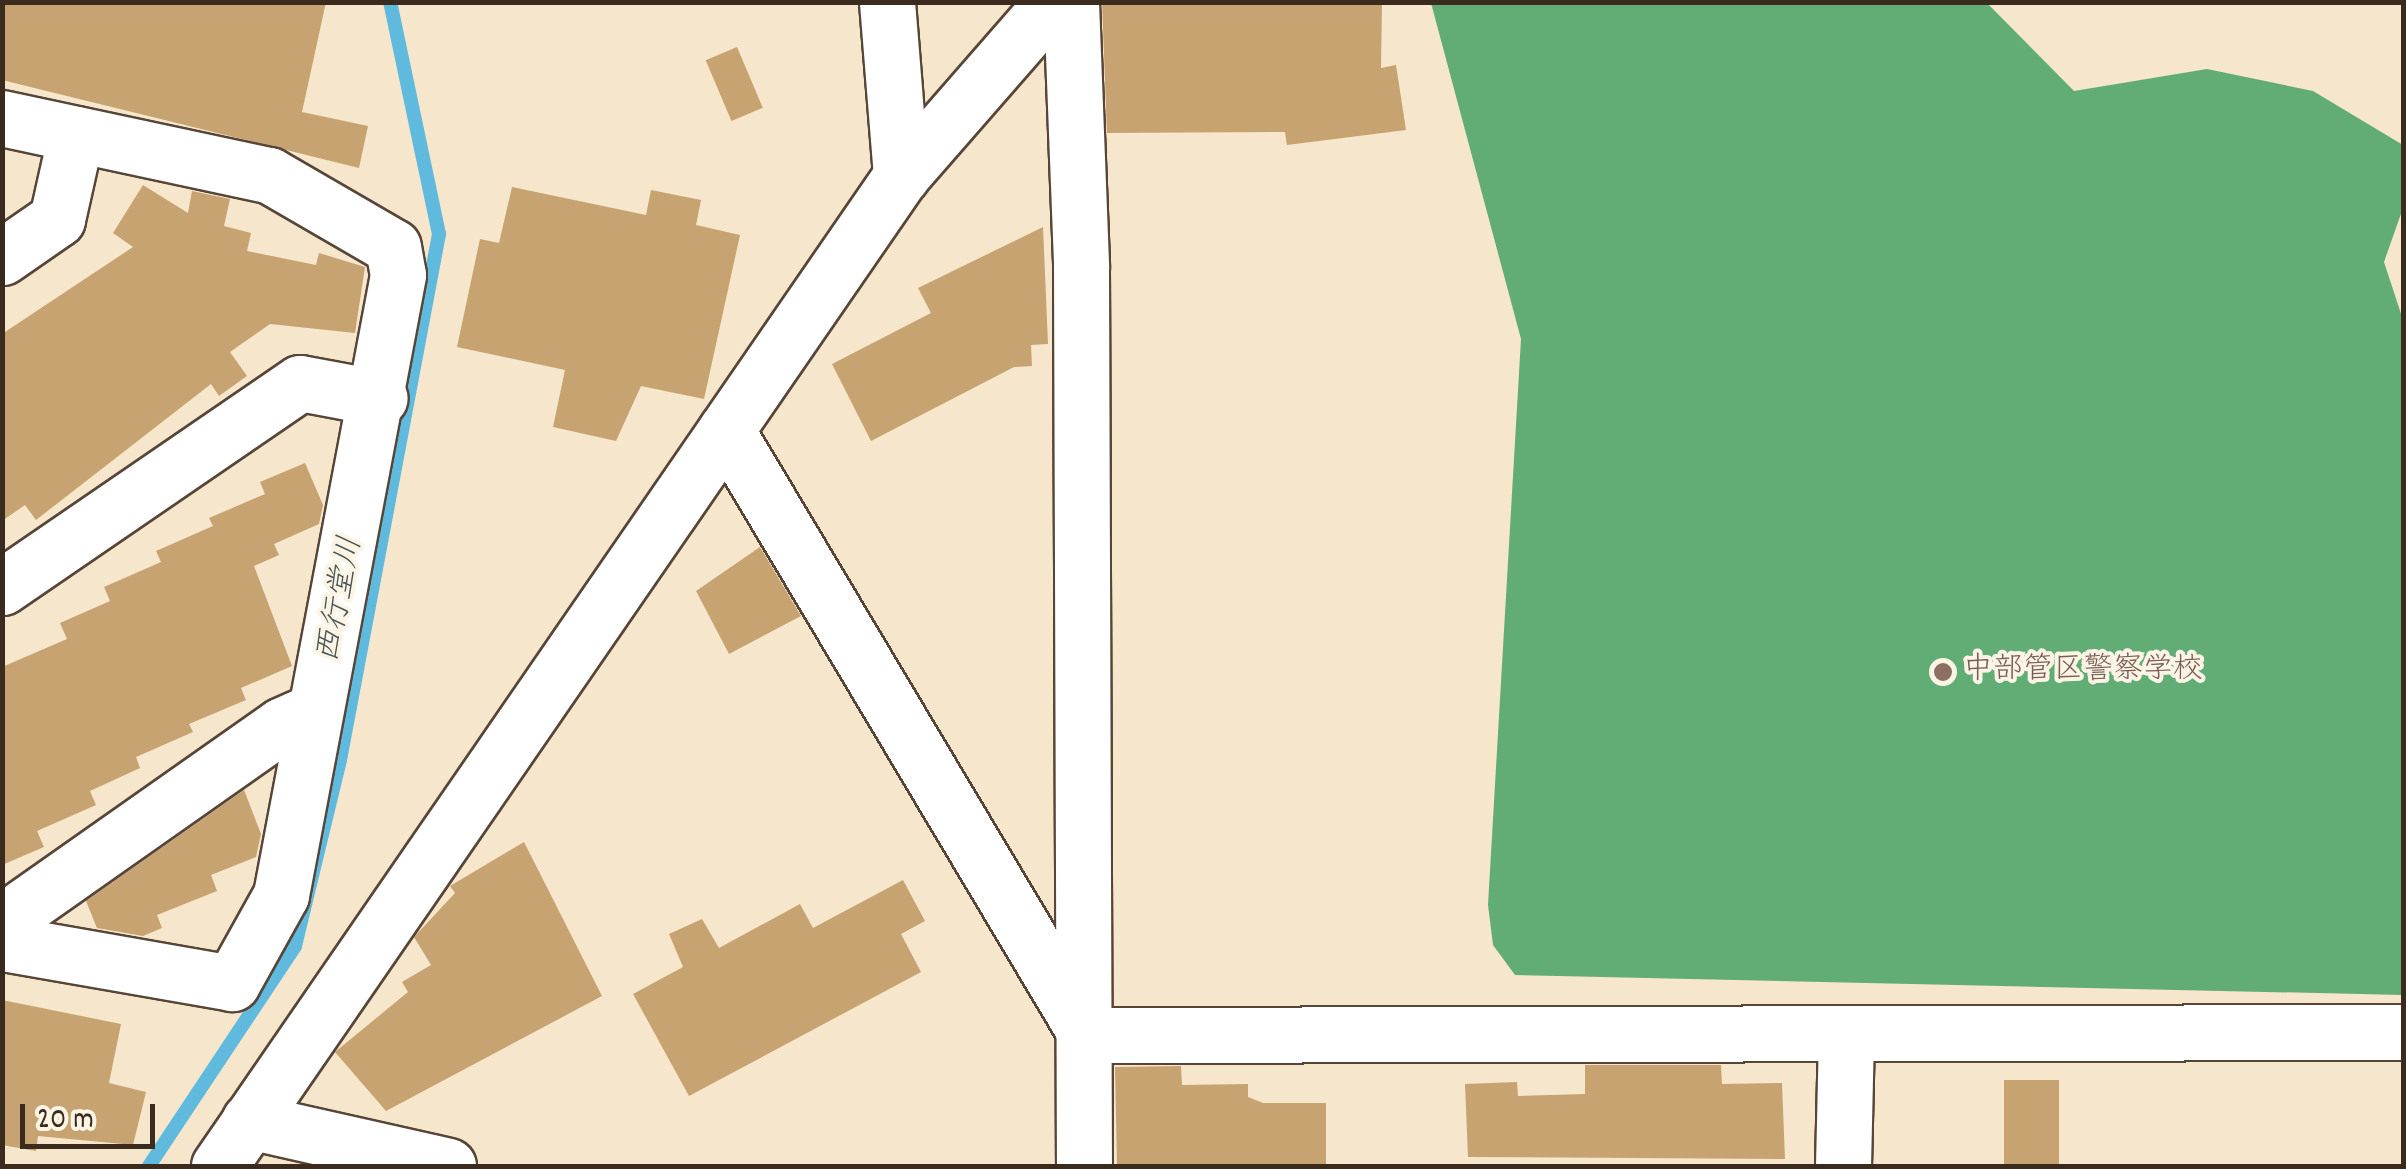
<!DOCTYPE html>
<meta charset="utf-8">
<style>
body{margin:0}
#map{position:relative;width:2406px;height:1169px;overflow:hidden;background:#f5e6cc;font-family:Dekko,"Klee One",sans-serif}
div>[style]{position:absolute}
[style*='--x']{left:calc(var(--x)*1px);top:calc(var(--y)*1px);width:calc(var(--w)*1px);rotate:calc(var(--a)*1deg)}
.forest>*{inset:0;background:#62ac75}
.stream>*{height:14px;margin:-7px;padding:0 7px;transform-origin:7px;border-radius:7px;background:#60bade}
.building>*{inset:0;background:#c8a372;transform-origin:0 0}
.roads{filter:drop-shadow(2px 0 #574638) drop-shadow(-2px 0 #574638) drop-shadow(0 2px #574638) drop-shadow(0 -2px #574638)}
.street>*{height:55px;margin:-27.5px;padding:0 27.5px;transform-origin:27.5px;border-radius:27.5px;background:#fff}
.dots>*{width:28px;height:28px;translate:-50% -50%;box-sizing:border-box;border:5px solid #fcf5e5;border-radius:50%}
span{translate:-50% -50%;white-space:nowrap;text-align:center;line-height:1.15;-webkit-text-stroke:8px #fcf5e5;paint-order:stroke}
.education-label{font-size:30px;color:#785e54}
.left{translate:0 -50%;text-align:left}
.water-label{font-size:32px;color:#465558;font-style:italic}
.frame{position:absolute;inset:0;border:5px solid #3b2a1e;pointer-events:none}
.scale{position:absolute;left:20px;top:1104px;width:135px;height:45px;box-sizing:border-box;border:5px solid #3b2a1e;border-top:0;padding-left:12px;font-size:30px;line-height:35px;white-space:nowrap;color:#3b2a1e;-webkit-text-stroke:8px #fcf5e5;paint-order:stroke}
</style>
<div id="map">
<div class="forest">
<i style="clip-path:polygon(1431px 3px,1987px 3px,2074px 91px,2207px 69px,2313px 91px,2403px 145px,2403px 208px,2384px 262px,2404px 323px,2403px 995px,1515px 975px,1493px 945px,1488px 905px,1521px 339px)"></i>
</div>
<div class="stream">
<i style="--x:149;--y:1166;--w:264;--a:-56.4"></i>
<i style="--x:295;--y:946;--w:191;--a:-76.4"></i>
<i style="--x:340;--y:760;--w:535;--a:-79.34"></i>
<i style="--x:439;--y:234;--w:237;--a:-101.9"></i>
</div>
<div class="building">
<i style="clip-path:polygon(2px 2px,326px 2px,302px 112px,368px 126px,359px 168px,2px 80px)"></i>
<i style="clip-path:polygon(1102px 2px,1382px 2px,1381px 68px,1396px 65px,1406px 130px,1287px 145px,1285px 132px,1107px 133px)"></i>
<i style="left:737px;top:47px;width:66px;height:34px;rotate:67deg"></i>
<i style="clip-path:polygon(143px 185px,188px 213px,192px 191px,230px 199px,224px 226px,251px 233px,247px 251px,316px 265px,319px 253px,365px 267px,355px 333px,270px 324px,230px 352px,247px 376px,219px 396px,211px 384px,36px 520px,25px 505px,2px 521px,2px 334px,133px 247px,113px 233px)"></i>
<i style="clip-path:polygon(512px 187px,646px 215px,651px 190px,701px 200px,696px 225px,740px 235px,704px 399px,641px 386px,616px 441px,553px 427px,565px 370px,457px 347px,480px 239px,499px 243px)"></i>
<i style="clip-path:polygon(1043px 227px,1048px 344px,1031px 345px,1032px 366px,1014px 367px,871px 441px,832px 364px,931px 313px,918px 288px)"></i>
<i style="clip-path:polygon(305px 463px,323px 505px,319px 524px,274px 544px,279px 555px,254px 566px,292px 666px,241px 688px,246px 700px,189px 724px,193px 732px,136px 757px,140px 768px,90px 791px,96px 805px,37px 831px,44px 847px,2px 865px,2px 667px,67px 639px,60px 623px,110px 601px,104px 587px,161px 562px,156px 551px,213px 526px,209px 518px,265px 494px,260px 482px)"></i>
<i style="clip-path:polygon(760px 547px,801px 616px,729px 654px,696px 591px)"></i>
<i style="clip-path:polygon(244px 790px,261px 834px,256px 857px,211px 875px,217px 891px,157px 915px,162px 928px,143px 936px,97px 928px,86px 901px)"></i>
<i style="clip-path:polygon(524px 842px,602px 996px,386px 1111px,335px 1052px,408px 992px,402px 982px,431px 965px,414px 937px,455px 893px,450px 886px)"></i>
<i style="clip-path:polygon(903px 880px,925px 921px,901px 934px,921px 972px,689px 1096px,633px 994px,683px 967px,669px 934px,702px 919px,719px 948px,800px 904px,813px 928px)"></i>
<i style="clip-path:polygon(2px 1000px,121px 1024px,109px 1083px,146px 1092px,133px 1145px,38px 1136px,36px 1151px,2px 1145px)"></i>
<i style="clip-path:polygon(1585px 1065px,1721px 1065px,1722px 1084px,1782px 1083px,1785px 1159px,1468px 1157px,1465px 1084px,1517px 1082px,1518px 1096px,1585px 1094px)"></i>
<i style="clip-path:polygon(1181px 1066px,1182px 1085px,1248px 1084px,1248px 1097px,1263px 1103px,1326px 1103px,1326px 1166px,1117px 1166px,1115px 1067px)"></i>
<i style="left:2004px;top:1080px;width:55px;height:86px"></i>
</div>
<div class="roads">
<div class="street">
<i style="--x:887;--y:2;--w:175;--a:85.4"></i>
<i style="--x:1071;--y:2;--w:266;--a:87.8"></i>
<i style="--x:1081;--y:268;--w:898;--a:89.81"></i>
<i style="--x:2;--y:118;--w:273;--a:12.1"></i>
<i style="--x:269;--y:175;--w:143;--a:30.1"></i>
<i style="--x:393;--y:247;--w:28;--a:80"></i>
<i style="--x:398;--y:275;--w:631;--a:100.69"></i>
<i style="--x:281;--y:895;--w:101;--a:119.1"></i>
<i style="--x:232;--y:983;--w:233;--a:-170.1"></i>
<i style="--x:2;--y:257;--w:67;--a:-34.6"></i>
<i style="--x:57;--y:219;--w:87;--a:-77.4"></i>
<i style="--x:726;--y:430;--w:701;--a:59.19"></i>
<i style="--x:2;--y:587;--w:361;--a:-34.4"></i>
<i style="--x:300;--y:383;--w:81;--a:10.6"></i>
<i style="--x:2;--y:922;--w:342;--a:-35.1"></i>
<i style="--x:282;--y:725;--w:35;--a:-24"></i>
<i style="--x:1087;--y:1035;--w:1317;--a:-0.13"></i>
<i style="--x:249;--y:1121;--w:204;--a:12.7"></i>
<i style="--x:219;--y:1166;--w:1202;--a:-55.44"></i>
<i style="--x:901;--y:176;--w:231;--a:-48.9"></i>
<i style="--x:1843;--y:1166;--w:133;--a:-88.7"></i>
</div>
</div>
<div class="dots">
<i style="left:1943px;top:672px;background:#8d6e63"></i>
</div>
<div class="education-label">
<span class="left" style="left:1963px;top:672px">中部管区警察学校</span>
</div>
<div class="water-label">
<span style="left:342px;top:600px;rotate:-79deg">西行堂川</span>
</div>
<div class="frame"></div>
<div class="scale">20 m</div>
</div>
